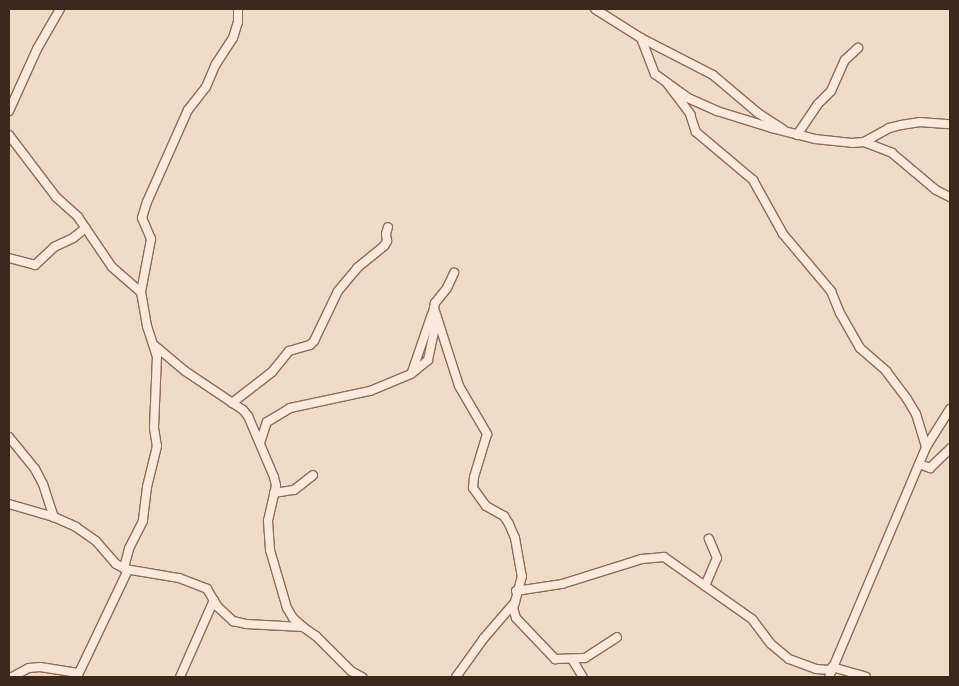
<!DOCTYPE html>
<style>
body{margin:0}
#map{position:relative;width:959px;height:686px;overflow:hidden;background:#f1dbc7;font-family:"Playfair Display",serif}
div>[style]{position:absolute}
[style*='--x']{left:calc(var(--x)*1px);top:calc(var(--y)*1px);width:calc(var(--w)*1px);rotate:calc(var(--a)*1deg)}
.roads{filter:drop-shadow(1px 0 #8e6b5b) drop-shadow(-1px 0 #8e6b5b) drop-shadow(0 1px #8e6b5b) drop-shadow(0 -1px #8e6b5b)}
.minor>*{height:8px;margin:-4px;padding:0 4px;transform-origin:4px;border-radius:4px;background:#fbeadb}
span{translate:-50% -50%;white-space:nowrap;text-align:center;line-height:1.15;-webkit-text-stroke:4.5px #f8e7d7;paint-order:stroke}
.frame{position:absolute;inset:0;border:10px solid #3d271f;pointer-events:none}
</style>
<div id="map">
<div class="roads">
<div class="minor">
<i style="--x:595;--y:9;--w:54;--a:32.2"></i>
<i style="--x:641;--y:38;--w:81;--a:27.2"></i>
<i style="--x:713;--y:75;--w:59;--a:40.2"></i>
<i style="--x:758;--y:113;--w:30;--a:33"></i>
<i style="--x:641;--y:38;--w:39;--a:69"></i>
<i style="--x:655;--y:74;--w:41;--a:36"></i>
<i style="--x:688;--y:98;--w:32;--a:24"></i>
<i style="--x:717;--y:111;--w:58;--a:17.2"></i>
<i style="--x:772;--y:128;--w:44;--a:14.3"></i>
<i style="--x:815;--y:139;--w:37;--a:6"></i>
<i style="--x:852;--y:143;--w:12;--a:-5"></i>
<i style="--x:864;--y:142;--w:29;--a:-29"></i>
<i style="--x:889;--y:128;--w:12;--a:-14"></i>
<i style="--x:901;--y:125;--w:18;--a:-9"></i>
<i style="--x:919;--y:122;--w:31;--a:4"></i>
<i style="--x:667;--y:83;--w:39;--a:53"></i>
<i style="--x:690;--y:114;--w:19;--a:72"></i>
<i style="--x:696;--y:132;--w:75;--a:40.1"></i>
<i style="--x:753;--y:180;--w:62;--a:60.9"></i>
<i style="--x:783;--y:234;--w:75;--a:49.9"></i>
<i style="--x:831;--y:291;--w:24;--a:68"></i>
<i style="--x:840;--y:313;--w:40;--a:60.3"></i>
<i style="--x:860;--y:348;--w:35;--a:41"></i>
<i style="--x:886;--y:371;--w:35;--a:53"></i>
<i style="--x:907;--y:399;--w:17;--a:59"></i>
<i style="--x:916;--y:414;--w:34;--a:73"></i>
<i style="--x:9;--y:111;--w:68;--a:-65.7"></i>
<i style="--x:37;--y:49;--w:46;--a:-60.1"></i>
<i style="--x:9;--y:135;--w:78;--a:52.8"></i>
<i style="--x:56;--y:197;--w:30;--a:42"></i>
<i style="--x:78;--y:217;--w:60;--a:55.8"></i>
<i style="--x:112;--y:267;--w:38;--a:41"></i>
<i style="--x:141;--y:292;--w:35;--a:80"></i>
<i style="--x:147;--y:326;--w:32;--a:72"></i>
<i style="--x:157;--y:356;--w:72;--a:92.4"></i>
<i style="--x:154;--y:428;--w:18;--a:81"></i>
<i style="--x:157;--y:446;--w:42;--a:103.7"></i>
<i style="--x:147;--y:487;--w:34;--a:97"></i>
<i style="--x:143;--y:521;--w:31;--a:117"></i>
<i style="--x:129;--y:549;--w:20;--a:105"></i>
<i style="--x:797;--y:135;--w:36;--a:-56"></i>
<i style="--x:817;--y:105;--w:20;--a:-45"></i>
<i style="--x:831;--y:91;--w:34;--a:-66"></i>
<i style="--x:845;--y:60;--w:18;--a:-43"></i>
<i style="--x:864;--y:142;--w:30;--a:21"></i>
<i style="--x:892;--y:153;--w:57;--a:40.1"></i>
<i style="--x:936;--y:190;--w:16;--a:27"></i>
<i style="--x:9;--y:258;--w:27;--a:15"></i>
<i style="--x:35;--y:265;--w:26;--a:-43"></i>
<i style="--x:54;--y:247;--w:21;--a:-25"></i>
<i style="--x:73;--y:238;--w:16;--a:-38"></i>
<i style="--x:141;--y:292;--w:54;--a:-79.3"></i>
<i style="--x:151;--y:239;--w:23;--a:-113"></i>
<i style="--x:142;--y:218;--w:17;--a:-73"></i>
<i style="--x:147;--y:202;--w:101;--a:-66"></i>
<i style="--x:188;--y:110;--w:29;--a:-52"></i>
<i style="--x:206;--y:87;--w:25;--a:-67"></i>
<i style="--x:216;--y:64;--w:31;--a:-57"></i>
<i style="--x:233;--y:38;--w:17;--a:-73"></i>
<i style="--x:238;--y:22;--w:13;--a:-90"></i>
<i style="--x:434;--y:308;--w:82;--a:72.2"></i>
<i style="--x:459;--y:386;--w:56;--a:59.7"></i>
<i style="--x:487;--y:434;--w:45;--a:106.8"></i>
<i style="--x:474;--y:477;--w:11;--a:95"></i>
<i style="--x:473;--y:488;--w:22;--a:54"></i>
<i style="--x:486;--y:506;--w:21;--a:29"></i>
<i style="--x:504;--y:516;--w:9;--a:58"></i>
<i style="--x:509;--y:524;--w:15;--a:67"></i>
<i style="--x:515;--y:538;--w:39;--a:80"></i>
<i style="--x:522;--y:576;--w:27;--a:105"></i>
<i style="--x:515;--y:602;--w:48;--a:130.7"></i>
<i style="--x:484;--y:638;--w:48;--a:125.7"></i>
<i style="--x:154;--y:345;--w:40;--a:40"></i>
<i style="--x:185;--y:371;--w:70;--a:33.9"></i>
<i style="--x:243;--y:410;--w:8;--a:50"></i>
<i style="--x:248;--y:416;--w:66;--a:66.9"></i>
<i style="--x:274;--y:477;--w:9;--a:77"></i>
<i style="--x:276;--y:486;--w:36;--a:103"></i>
<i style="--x:268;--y:521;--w:29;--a:86"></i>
<i style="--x:270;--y:550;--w:60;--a:73.7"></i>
<i style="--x:287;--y:608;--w:12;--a:59"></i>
<i style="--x:293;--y:618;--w:13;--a:42"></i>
<i style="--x:412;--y:372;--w:61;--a:-71"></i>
<i style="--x:232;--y:403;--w:51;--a:-37.8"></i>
<i style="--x:272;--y:372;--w:27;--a:-51"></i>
<i style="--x:289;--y:351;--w:22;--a:-16"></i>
<i style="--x:310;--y:345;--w:6;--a:-45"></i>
<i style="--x:314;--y:341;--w:55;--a:-64.4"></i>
<i style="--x:338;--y:291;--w:30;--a:-50"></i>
<i style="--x:357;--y:268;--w:35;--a:-39"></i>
<i style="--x:384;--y:246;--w:6;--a:-59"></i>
<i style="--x:387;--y:241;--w:7;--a:-98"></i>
<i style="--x:386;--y:234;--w:7;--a:-74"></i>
<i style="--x:9;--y:437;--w:41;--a:50.9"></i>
<i style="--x:35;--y:469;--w:17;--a:62"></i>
<i style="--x:43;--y:484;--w:35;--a:72"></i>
<i style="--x:260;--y:443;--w:22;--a:-72"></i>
<i style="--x:267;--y:422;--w:27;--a:-31"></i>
<i style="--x:290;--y:408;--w:82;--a:-12"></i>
<i style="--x:370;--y:391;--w:44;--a:-22.5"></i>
<i style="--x:411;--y:374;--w:22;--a:-39"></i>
<i style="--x:428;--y:360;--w:30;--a:-78"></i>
<i style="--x:434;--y:331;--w:18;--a:-93"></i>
<i style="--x:433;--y:313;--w:10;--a:-79"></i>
<i style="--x:435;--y:303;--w:19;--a:-51"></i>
<i style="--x:447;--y:288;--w:17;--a:-65"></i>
<i style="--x:919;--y:464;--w:12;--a:20"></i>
<i style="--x:930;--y:468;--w:28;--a:-44"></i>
<i style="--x:274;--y:493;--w:20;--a:-9"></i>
<i style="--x:294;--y:490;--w:24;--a:-38"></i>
<i style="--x:9;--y:504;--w:47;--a:16.1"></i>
<i style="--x:54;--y:517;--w:24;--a:24"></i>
<i style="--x:76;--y:527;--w:24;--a:35"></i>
<i style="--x:96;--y:541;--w:30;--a:49"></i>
<i style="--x:116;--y:564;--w:10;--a:29"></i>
<i style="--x:125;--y:569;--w:55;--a:9.5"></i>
<i style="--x:179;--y:578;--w:30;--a:21"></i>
<i style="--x:207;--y:589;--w:21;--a:59"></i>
<i style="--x:218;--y:607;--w:21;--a:43"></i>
<i style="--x:233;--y:621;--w:13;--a:13"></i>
<i style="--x:246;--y:624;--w:57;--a:3"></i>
<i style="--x:303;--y:627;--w:16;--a:35"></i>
<i style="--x:316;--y:636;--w:49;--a:45"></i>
<i style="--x:351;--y:671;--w:13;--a:29"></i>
<i style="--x:705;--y:586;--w:30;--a:-67"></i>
<i style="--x:717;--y:558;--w:21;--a:-113"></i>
<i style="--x:516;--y:591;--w:47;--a:-8.7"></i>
<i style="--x:562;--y:584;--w:84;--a:-17.4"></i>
<i style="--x:642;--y:559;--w:22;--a:-5"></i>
<i style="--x:664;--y:557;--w:108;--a:35.2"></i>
<i style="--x:752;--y:619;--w:31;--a:53"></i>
<i style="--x:771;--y:644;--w:23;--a:40"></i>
<i style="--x:789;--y:659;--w:29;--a:20"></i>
<i style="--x:816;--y:669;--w:16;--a:4"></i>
<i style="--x:515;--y:602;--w:6;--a:108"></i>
<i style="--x:513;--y:608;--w:10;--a:73"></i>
<i style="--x:516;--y:618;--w:57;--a:46.4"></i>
<i style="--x:555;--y:659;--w:30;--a:-2"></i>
<i style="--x:585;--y:658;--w:38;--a:-33"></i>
<i style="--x:572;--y:659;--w:21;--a:59"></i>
<i style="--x:832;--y:667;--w:35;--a:16"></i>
<i style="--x:12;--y:677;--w:19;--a:-28"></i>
<i style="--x:29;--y:668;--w:11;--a:-5"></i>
<i style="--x:40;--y:667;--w:37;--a:9"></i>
<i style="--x:77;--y:677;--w:119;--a:-64.5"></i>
<i style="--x:180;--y:677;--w:84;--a:-66.2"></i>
<i style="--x:829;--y:677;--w:250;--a:-67.1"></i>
<i style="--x:926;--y:447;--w:45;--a:-57.7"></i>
</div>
</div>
<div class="frame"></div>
</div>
